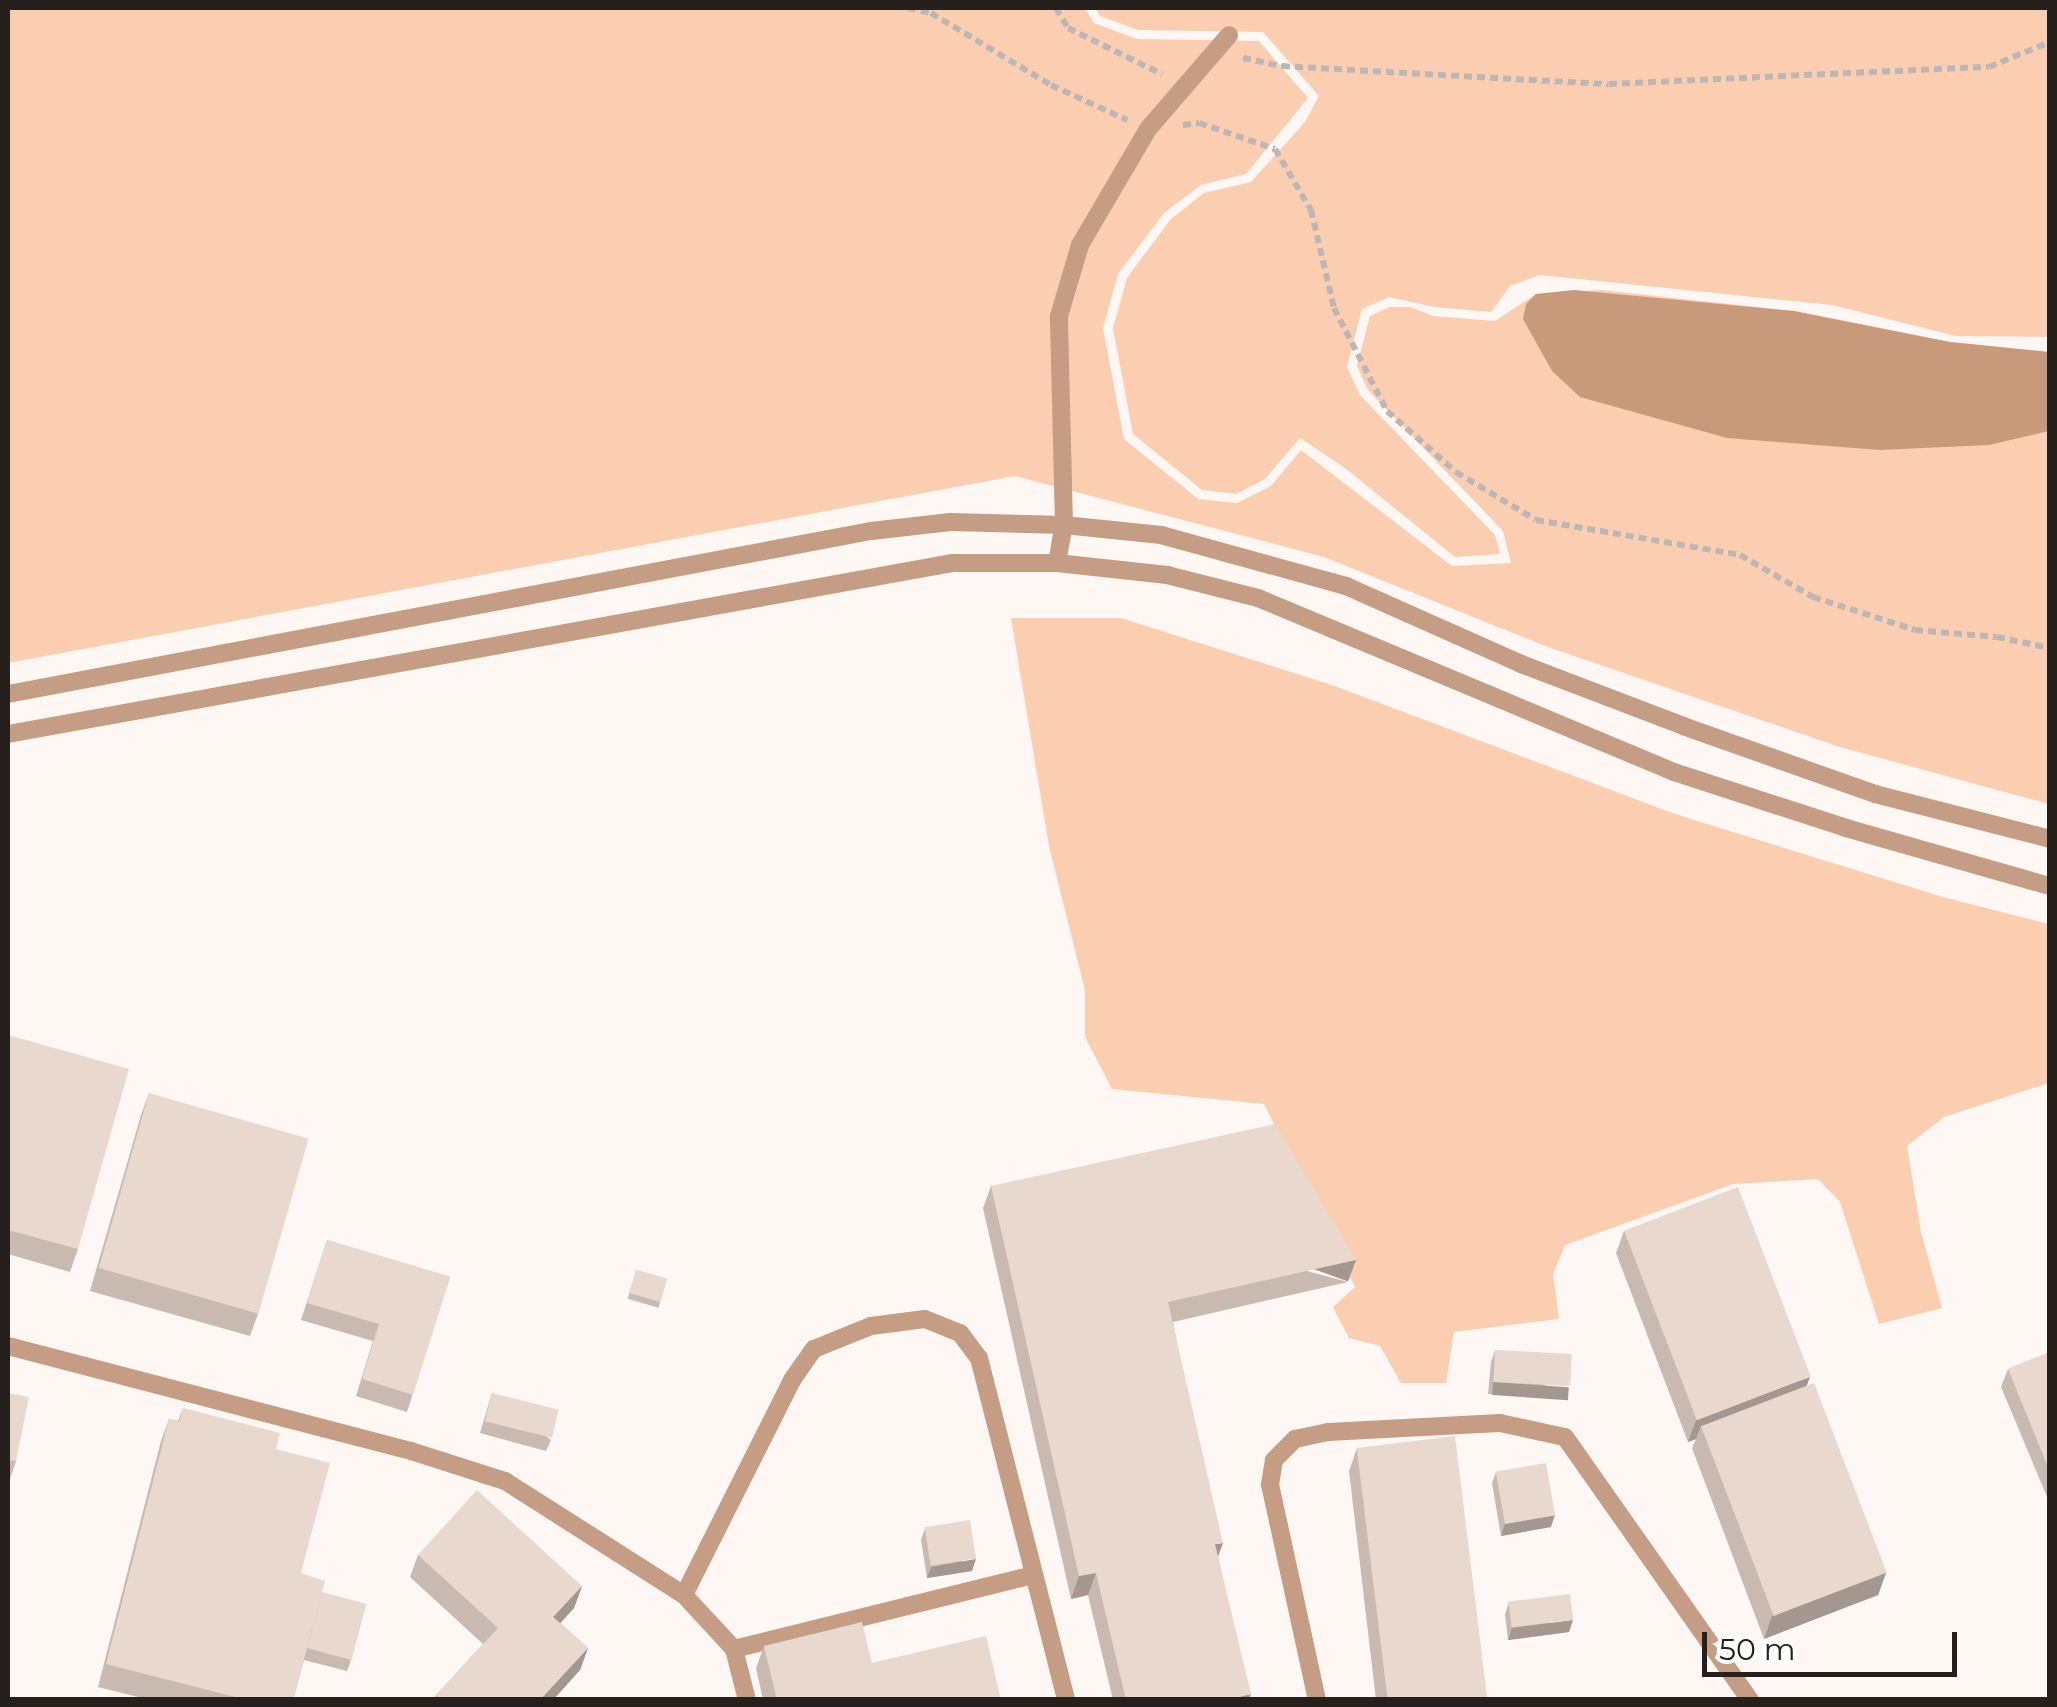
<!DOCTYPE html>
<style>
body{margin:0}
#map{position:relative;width:2057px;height:1707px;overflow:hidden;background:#fef7f3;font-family:Montserrat,sans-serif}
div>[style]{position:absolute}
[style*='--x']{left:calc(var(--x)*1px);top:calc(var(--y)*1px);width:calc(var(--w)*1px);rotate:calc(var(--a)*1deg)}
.green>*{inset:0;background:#fcceb1}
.water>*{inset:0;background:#c8997b}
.path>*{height:6px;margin-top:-3px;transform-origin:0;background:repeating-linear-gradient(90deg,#bdb6b2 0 8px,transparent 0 13px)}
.service>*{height:18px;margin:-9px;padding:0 9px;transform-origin:9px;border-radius:9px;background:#c49d84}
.wall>*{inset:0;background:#c8bab1;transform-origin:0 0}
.shaded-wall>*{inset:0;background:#a39790;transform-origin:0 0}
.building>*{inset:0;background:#e9d8ce;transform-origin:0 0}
span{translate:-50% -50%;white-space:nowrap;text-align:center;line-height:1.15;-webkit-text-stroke:10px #fff;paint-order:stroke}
.frame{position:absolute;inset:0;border:10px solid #26201c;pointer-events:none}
.scale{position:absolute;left:1702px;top:1632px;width:255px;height:45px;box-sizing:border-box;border:5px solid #26201c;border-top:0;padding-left:12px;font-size:30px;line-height:35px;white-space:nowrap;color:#26201c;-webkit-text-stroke:8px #fff;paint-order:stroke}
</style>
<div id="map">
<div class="green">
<i style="clip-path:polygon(8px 8px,1085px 8px,1094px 23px,1137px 39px,1259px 41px,1308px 98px,1246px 174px,1201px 185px,1164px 213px,1118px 274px,1103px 328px,1124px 439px,1198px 499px,1237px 503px,1271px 486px,1301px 450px,1452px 566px,1511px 563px,1503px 531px,1368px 390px,1357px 366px,1370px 316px,1390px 307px,1410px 307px,1433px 316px,1495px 321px,1536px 294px,1601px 290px,1794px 311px,1950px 342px,2049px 352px,2049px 804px,1840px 747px,1548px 647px,1324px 557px,1015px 476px,8px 663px)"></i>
<i style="clip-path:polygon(1095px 8px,2049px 8px,2049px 337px,1956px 336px,1832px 305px,1540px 275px,1510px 286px,1491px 312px,1434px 307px,1389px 297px,1362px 309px,1347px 367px,1360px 395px,1495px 535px,1500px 554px,1455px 557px,1345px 468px,1300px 438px,1265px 479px,1236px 494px,1202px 490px,1133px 434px,1113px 328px,1127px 278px,1171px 219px,1204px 193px,1251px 182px,1305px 122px,1319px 96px,1263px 32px,1138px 30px,1100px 16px)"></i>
<i style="clip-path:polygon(1011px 618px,1121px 618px,1332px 685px,1675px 814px,1943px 897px,2049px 924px,2049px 1083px,1944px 1117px,1907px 1146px,1921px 1232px,1942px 1308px,1879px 1324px,1840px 1202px,1818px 1179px,1733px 1184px,1565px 1245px,1553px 1274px,1559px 1319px,1454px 1332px,1446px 1383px,1401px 1383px,1380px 1346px,1349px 1338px,1333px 1307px,1355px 1287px,1264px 1104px,1112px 1089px,1085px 1037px,1085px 990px,1049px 846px)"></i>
</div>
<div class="water">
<i style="clip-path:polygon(1574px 290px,1794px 311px,1950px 342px,2049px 352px,2049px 431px,1989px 445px,1880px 450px,1727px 438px,1580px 397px,1552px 371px,1523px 319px,1526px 304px,1536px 294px)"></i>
</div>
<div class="path">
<i style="--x:908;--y:8;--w:24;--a:12"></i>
<i style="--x:931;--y:13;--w:140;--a:31"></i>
<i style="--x:1051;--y:85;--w:84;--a:24.7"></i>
<i style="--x:1056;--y:8;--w:23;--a:59"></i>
<i style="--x:1068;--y:28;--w:105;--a:26.1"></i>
<i style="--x:1243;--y:58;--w:40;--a:12"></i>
<i style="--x:1282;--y:66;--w:327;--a:3.2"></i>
<i style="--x:1609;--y:84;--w:380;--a:-2.6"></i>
<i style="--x:1989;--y:67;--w:66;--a:-22.3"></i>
<i style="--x:1183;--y:125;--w:16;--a:-7"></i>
<i style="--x:1199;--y:123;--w:80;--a:18.9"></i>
<i style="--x:1275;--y:149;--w:71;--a:59.5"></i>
<i style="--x:1311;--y:210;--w:101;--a:76.8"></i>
<i style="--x:1334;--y:308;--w:116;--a:62.8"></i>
<i style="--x:1387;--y:411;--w:92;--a:41.5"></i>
<i style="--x:1456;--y:472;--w:93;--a:31"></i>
<i style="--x:1536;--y:520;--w:207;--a:9.7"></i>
<i style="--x:1740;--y:555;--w:84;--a:29.9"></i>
<i style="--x:1813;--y:597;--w:107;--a:17.9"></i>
<i style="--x:1915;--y:630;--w:82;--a:4.9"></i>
<i style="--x:1997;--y:637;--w:54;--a:11.7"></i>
</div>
<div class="service">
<i style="--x:1057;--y:563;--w:39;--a:-80"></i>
<i style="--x:1064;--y:525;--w:209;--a:-91.4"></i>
<i style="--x:1059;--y:316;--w:74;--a:-73.5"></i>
<i style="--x:1080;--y:245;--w:134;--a:-59.6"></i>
<i style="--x:1148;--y:129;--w:124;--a:-49.2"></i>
<i style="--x:8;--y:694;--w:878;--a:-10.7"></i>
<i style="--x:871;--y:531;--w:80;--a:-6.5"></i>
<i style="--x:950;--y:522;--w:114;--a:1.5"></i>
<i style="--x:1064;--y:525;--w:98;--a:5.9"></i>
<i style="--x:1161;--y:535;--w:192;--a:15.4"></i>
<i style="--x:1346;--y:586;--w:192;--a:24"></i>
<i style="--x:1521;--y:664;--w:173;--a:20.9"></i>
<i style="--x:1683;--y:726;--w:204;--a:19.5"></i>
<i style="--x:1875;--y:794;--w:181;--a:14.4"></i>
<i style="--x:8;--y:734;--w:959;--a:-10.27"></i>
<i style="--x:952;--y:563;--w:105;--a:0"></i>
<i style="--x:1057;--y:563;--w:111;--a:6.2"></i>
<i style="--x:1167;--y:575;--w:94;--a:14.2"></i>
<i style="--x:1258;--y:598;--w:451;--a:22.7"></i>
<i style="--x:1674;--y:772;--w:181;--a:18"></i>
<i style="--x:1846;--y:828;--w:212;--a:15.9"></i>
<i style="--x:8;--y:1346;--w:416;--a:14.6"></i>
<i style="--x:411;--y:1451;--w:99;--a:17.7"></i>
<i style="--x:505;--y:1481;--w:212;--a:32.5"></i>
<i style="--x:684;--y:1595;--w:74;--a:47.2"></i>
<i style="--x:734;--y:1649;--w:53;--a:75.7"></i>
<i style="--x:684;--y:1595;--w:241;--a:-63.3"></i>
<i style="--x:792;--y:1380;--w:38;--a:-55"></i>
<i style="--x:814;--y:1349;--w:61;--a:-22"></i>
<i style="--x:871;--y:1326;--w:54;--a:-7.4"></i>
<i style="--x:925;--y:1319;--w:38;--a:22"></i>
<i style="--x:960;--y:1333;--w:31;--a:53"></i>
<i style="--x:979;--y:1358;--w:353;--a:75.7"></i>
<i style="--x:734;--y:1649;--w:309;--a:-13.9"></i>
<i style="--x:1317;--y:1700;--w:220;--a:-102.3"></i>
<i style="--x:1270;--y:1485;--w:25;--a:-81"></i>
<i style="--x:1274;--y:1460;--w:30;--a:-45"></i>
<i style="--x:1295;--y:1439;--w:34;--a:-12"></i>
<i style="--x:1328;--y:1432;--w:172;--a:-3"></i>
<i style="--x:1500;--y:1423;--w:66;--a:12.2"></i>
<i style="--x:1565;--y:1437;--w:322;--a:54.9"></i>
</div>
<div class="wall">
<i style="clip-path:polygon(8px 1035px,78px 1249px,70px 1272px,8px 1254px)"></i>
<i style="clip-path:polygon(149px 1093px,258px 1314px,250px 1336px,90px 1291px,141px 1115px)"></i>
<i style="clip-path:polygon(991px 1186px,1348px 1282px,1173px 1322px,1218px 1557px,1249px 1700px,1113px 1700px,1088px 1595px,1071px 1599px,983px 1208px)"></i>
<i style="clip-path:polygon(1624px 1231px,1807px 1386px,1886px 1573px,1878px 1595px,1764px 1639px,1692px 1448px,1696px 1439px,1688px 1442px,1616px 1253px)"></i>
<i style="clip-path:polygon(327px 1240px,450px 1277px,407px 1412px,356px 1396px,373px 1341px,301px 1320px)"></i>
<i style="left:636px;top:1270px;width:32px;height:30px;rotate:16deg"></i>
<i style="clip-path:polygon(1495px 1350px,1565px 1399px,1488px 1394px,1491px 1362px)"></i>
<i style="clip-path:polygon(2050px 1352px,2050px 1504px,2001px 1387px,2008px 1369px)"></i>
<i style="clip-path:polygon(8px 1393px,16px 1461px,10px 1479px,8px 1478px)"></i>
<i style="clip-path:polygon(492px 1393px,551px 1440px,546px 1451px,480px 1433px)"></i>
<i style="clip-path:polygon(183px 1408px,276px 1449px,301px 1573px,322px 1592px,351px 1660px,347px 1671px,304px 1660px,293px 1700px,150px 1700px,98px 1687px,161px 1441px,169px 1419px,178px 1421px)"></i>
<i style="clip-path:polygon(1357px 1448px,1487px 1700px,1376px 1700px,1349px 1471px)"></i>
<i style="clip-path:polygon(1496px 1472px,1551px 1527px,1501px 1536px,1492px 1483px)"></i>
<i style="clip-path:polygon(925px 1528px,972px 1571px,927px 1578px,921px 1540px)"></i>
<i style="clip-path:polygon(418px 1555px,582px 1586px,574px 1608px,560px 1623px,588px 1648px,580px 1670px,553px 1700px,434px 1700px,436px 1695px,483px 1644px,410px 1577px)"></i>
<i style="clip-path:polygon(1509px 1602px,1569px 1632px,1508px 1640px,1505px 1614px)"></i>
<i style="clip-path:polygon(764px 1646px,872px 1663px,1001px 1700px,763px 1700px,756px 1668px)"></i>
</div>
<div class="shaded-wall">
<i style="left:1356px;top:1260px;width:23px;height:193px;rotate:110deg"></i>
<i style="clip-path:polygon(1810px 1377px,1802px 1399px,1701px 1426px,1696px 1439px,1688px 1442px,1696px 1420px)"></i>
<i style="left:1493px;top:1382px;width:76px;height:13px;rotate:4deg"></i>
<i style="clip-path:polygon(1555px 1515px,1551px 1527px,1501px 1536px,1505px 1524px)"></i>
<i style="clip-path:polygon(1223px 1543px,1215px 1565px,1215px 1544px)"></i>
<i style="clip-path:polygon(976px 1559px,972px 1571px,927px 1578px,931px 1567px)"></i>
<i style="clip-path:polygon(1096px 1573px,1088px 1595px,1071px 1599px,1079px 1576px)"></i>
<i style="clip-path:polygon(1886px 1573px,1878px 1595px,1764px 1639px,1772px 1616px)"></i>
<i style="clip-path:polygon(582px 1586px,574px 1608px,545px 1640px,553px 1617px)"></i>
<i style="clip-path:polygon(1573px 1620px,1569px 1632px,1508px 1640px,1512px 1628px)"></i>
<i style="clip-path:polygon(588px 1648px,580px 1670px,553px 1700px,540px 1700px)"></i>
<i style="clip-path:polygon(1251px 1694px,1249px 1700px,1228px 1700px)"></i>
</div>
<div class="building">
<i style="clip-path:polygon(8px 1035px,129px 1069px,78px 1249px,8px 1230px)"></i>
<i style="left:149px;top:1093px;width:166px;height:182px;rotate:16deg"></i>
<i style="clip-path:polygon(1275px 1124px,1356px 1260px,1168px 1302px,1223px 1543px,1215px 1544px,1251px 1694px,1228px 1700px,1126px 1700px,1096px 1573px,1079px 1576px,991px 1186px)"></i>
<i style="left:1738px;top:1187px;width:203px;height:122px;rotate:69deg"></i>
<i style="clip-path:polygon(327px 1240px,450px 1277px,413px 1395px,362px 1379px,379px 1324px,307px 1303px)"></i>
<i style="left:636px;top:1270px;width:32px;height:24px;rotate:16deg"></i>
<i style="left:1495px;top:1350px;width:77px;height:32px;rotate:3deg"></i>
<i style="clip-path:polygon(2050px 1352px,2050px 1472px,2008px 1369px)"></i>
<i style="left:1814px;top:1383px;width:203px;height:121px;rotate:69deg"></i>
<i style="clip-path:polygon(8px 1393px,29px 1397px,16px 1461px,8px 1460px)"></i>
<i style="left:492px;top:1393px;width:69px;height:29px;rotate:14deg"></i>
<i style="clip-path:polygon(183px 1408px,280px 1433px,276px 1449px,330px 1463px,301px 1573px,325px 1581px,293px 1700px,247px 1700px,106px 1664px,169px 1419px,179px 1422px)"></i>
<i style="left:1455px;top:1436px;width:266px;height:99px;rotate:83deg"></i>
<i style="left:1546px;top:1463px;width:53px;height:51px;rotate:80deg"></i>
<i style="clip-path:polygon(477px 1490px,582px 1586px,553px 1617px,588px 1648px,540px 1700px,441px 1700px,436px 1695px,498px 1628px,418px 1555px)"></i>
<i style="left:970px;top:1520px;width:39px;height:46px;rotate:81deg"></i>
<i style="left:322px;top:1592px;width:46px;height:58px;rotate:15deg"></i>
<i style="left:1570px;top:1594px;width:26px;height:62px;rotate:83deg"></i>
<i style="clip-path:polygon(862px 1622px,872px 1663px,986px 1636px,1001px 1700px,777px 1700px,764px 1646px)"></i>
</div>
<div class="frame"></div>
<div class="scale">50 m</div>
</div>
